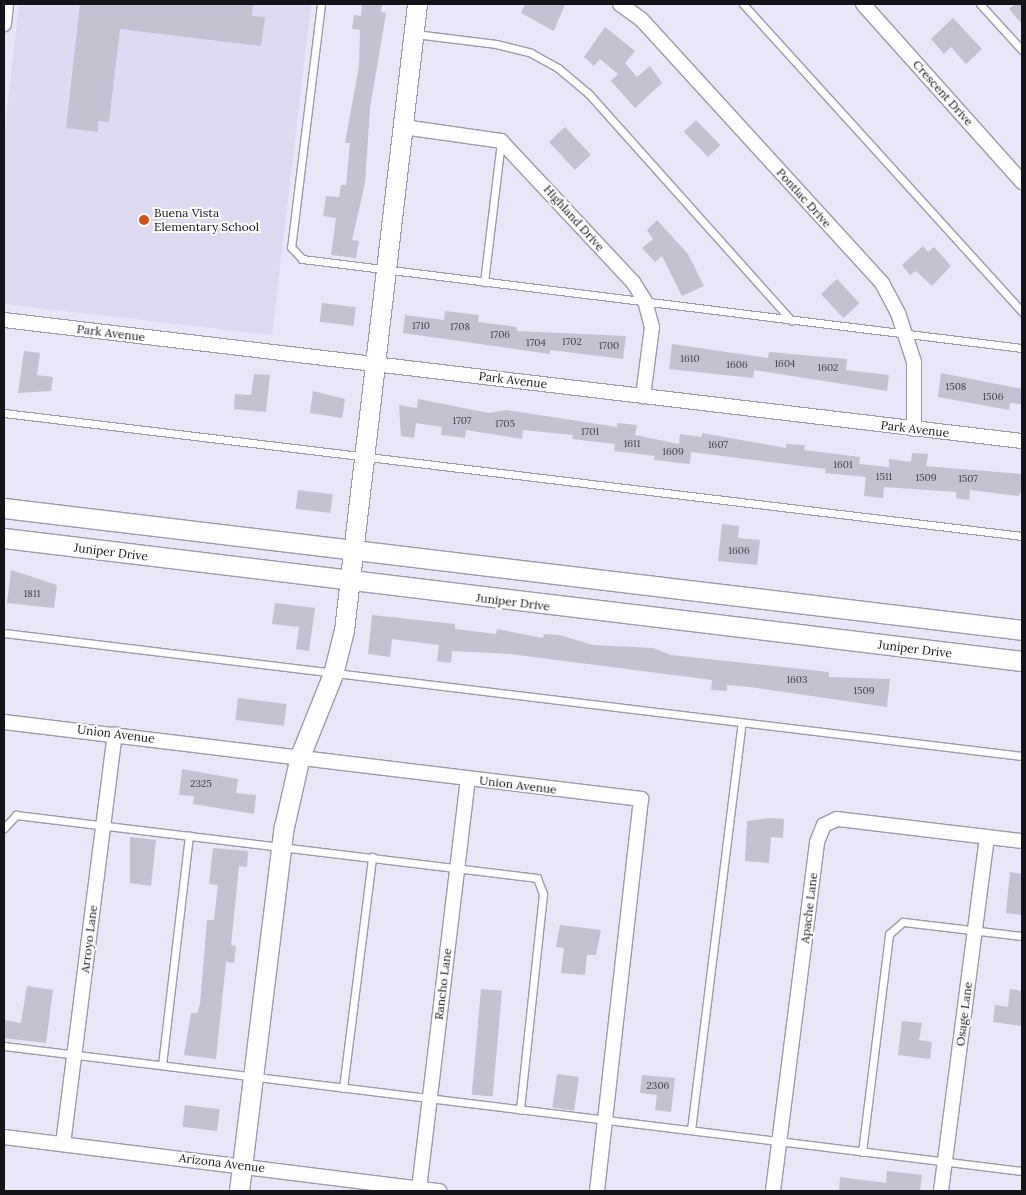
<!DOCTYPE html>
<style>
body{margin:0}
#map{position:relative;width:1026px;height:1195px;overflow:hidden;background:#e9e6f7;font-family:Lora,serif}
div>[style]{position:absolute}
[style*='--x']{left:calc(var(--x)*1px);top:calc(var(--y)*1px);width:calc(var(--w)*1px);rotate:calc(var(--a)*1deg)}
.built>*{inset:0;background:#dedaf1}
.building>*{inset:0;background:#c4c1d1;transform-origin:0 0}
.roads{filter:drop-shadow(1px 0 #9d9baa) drop-shadow(-1px 0 #9d9baa) drop-shadow(0 1px #9d9baa) drop-shadow(0 -1px #9d9baa)}
.lane>*{height:7px;margin:-3.5px;padding:0 3.5px;transform-origin:3.5px;border-radius:3.5px;background:#fff}
.street>*{height:14px;margin:-7px;padding:0 7px;transform-origin:7px;border-radius:7px;background:#fff}
.secondary>*{height:19px;margin:-9.5px;padding:0 9.5px;transform-origin:9.5px;border-radius:9.5px;background:#fff}
.dots>*{width:14px;height:14px;translate:-50% -50%;box-sizing:border-box;border:2px solid #fff;border-radius:50%}
span{translate:-50% -50%;white-space:nowrap;text-align:center;line-height:1.15;-webkit-text-stroke:4px #fff;paint-order:stroke}
.number-label{font-size:10px;color:#403e47}
.number-label span{-webkit-text-stroke-width:0}
.street-label{font-size:12px;color:#141319}
.poi-label{font-size:12px;color:#141319}
.left{translate:0 -50%;text-align:left}
.frame{position:absolute;inset:0;border:5px solid #141319;pointer-events:none}
</style>
<div id="map">
<div class="built">
<i style="clip-path:polygon(19px 4px,311px 4px,272px 335px,4px 304px,4px 135px)"></i>
</div>
<div class="building">
<i style="clip-path:polygon(80px 4px,253px 4px,252px 16px,265px 17px,261px 46px,120px 29px,109px 122px,98px 121px,98px 132px,66px 128px)"></i>
<i style="clip-path:polygon(362px 4px,382px 4px,381px 12px,386px 13px,370px 108px,365px 183px,352px 240px,359px 241px,356px 258px,331px 255px,336px 218px,323px 216px,326px 196px,339px 197px,341px 185px,346px 185px,350px 143px,345px 143px,359px 66px,360px 30px,352px 29px,354px 15px,361px 16px)"></i>
<i style="clip-path:polygon(525px 4px,565px 4px,554px 31px,521px 13px)"></i>
<i style="clip-path:polygon(1015px 4px,1022px 4px,1022px 24px,1009px 9px)"></i>
<i style="clip-path:polygon(953px 18px,982px 49px,966px 64px,951px 47px,944px 54px,931px 39px)"></i>
<i style="clip-path:polygon(605px 27px,635px 51px,625px 63px,637px 77px,650px 66px,662px 83px,635px 108px,611px 81px,618px 74px,600px 59px,594px 66px,584px 57px)"></i>
<i style="left:696px;top:120px;width:35px;height:17px;rotate:46deg"></i>
<i style="left:565px;top:127px;width:38px;height:22px;rotate:47deg"></i>
<i style="clip-path:polygon(657px 220px,688px 254px,704px 286px,682px 296px,662px 256px,655px 262px,642px 248px,653px 239px,647px 230px)"></i>
<i style="clip-path:polygon(923px 246px,928px 252px,934px 247px,951px 266px,932px 286px,916px 271px,910px 275px,902px 265px)"></i>
<i style="left:837px;top:279px;width:33px;height:22px;rotate:47deg"></i>
<i style="left:322px;top:303px;width:34px;height:19px;rotate:7deg"></i>
<i style="clip-path:polygon(445px 311px,479px 315px,478px 322px,517px 327px,517px 331px,626px 336px,623px 359px,550px 350px,550px 354px,403px 333px,405px 315px,444px 320px)"></i>
<i style="clip-path:polygon(672px 344px,768px 358px,769px 352px,847px 359px,846px 370px,889px 375px,887px 391px,754px 370px,753px 378px,669px 369px)"></i>
<i style="clip-path:polygon(24px 351px,40px 353px,37px 375px,53px 377px,51px 391px,18px 393px)"></i>
<i style="clip-path:polygon(941px 373px,1022px 389px,1022px 404px,1010px 403px,1009px 410px,938px 397px)"></i>
<i style="clip-path:polygon(254px 374px,270px 375px,266px 412px,234px 409px,235px 394px,251px 395px)"></i>
<i style="clip-path:polygon(313px 391px,345px 399px,342px 418px,310px 413px)"></i>
<i style="clip-path:polygon(418px 399px,489px 413px,506px 410px,617px 427px,617px 423px,637px 425px,635px 435px,679px 444px,680px 434px,702px 437px,702px 433px,786px 448px,786px 444px,805px 445px,804px 450px,860px 457px,859px 464px,889px 467px,889px 459px,911px 462px,912px 453px,928px 454px,926px 466px,1022px 474px,1022px 491px,1018px 496px,970px 490px,969px 500px,956px 498px,956px 492px,884px 487px,883px 498px,864px 496px,866px 477px,825px 473px,826px 469px,691px 452px,690px 464px,654px 460px,655px 456px,614px 451px,615px 444px,572px 439px,573px 435px,523px 430px,522px 439px,466px 430px,465px 438px,441px 435px,442px 427px,416px 423px,414px 438px,401px 436px,399px 405px,417px 408px)"></i>
<i style="left:298px;top:490px;width:35px;height:19px;rotate:7deg"></i>
<i style="clip-path:polygon(722px 524px,739px 526px,738px 538px,760px 540px,757px 565px,718px 561px)"></i>
<i style="clip-path:polygon(11px 570px,57px 585px,54px 608px,7px 603px)"></i>
<i style="clip-path:polygon(275px 603px,315px 608px,309px 651px,296px 649px,299px 627px,272px 624px)"></i>
<i style="clip-path:polygon(372px 615px,455px 624px,455px 629px,496px 634px,497px 629px,543px 638px,544px 634px,559px 635px,593px 645px,653px 648px,671px 655px,829px 672px,829px 677px,890px 679px,887px 707px,750px 687px,727px 685px,727px 691px,711px 690px,712px 680px,510px 654px,452px 651px,451px 663px,437px 661px,439px 645px,392px 639px,390px 657px,368px 654px)"></i>
<i style="left:238px;top:698px;width:49px;height:22px;rotate:7deg"></i>
<i style="clip-path:polygon(182px 769px,238px 779px,236px 793px,256px 795px,254px 814px,193px 804px,194px 796px,179px 795px)"></i>
<i style="clip-path:polygon(769px 818px,784px 819px,783px 838px,771px 837px,769px 863px,745px 861px,747px 821px)"></i>
<i style="clip-path:polygon(130px 837px,156px 840px,151px 886px,130px 883px)"></i>
<i style="clip-path:polygon(213px 848px,248px 851px,247px 867px,239px 866px,231px 945px,236px 946px,234px 963px,226px 962px,216px 1059px,184px 1055px,191px 1013px,197px 1013px,200px 1004px,207px 920px,214px 920px,218px 885px,209px 884px)"></i>
<i style="clip-path:polygon(1010px 872px,1022px 874px,1022px 915px,1006px 913px)"></i>
<i style="clip-path:polygon(560px 925px,601px 930px,596px 955px,587px 955px,585px 975px,561px 973px,564px 948px,556px 947px)"></i>
<i style="clip-path:polygon(27px 986px,53px 990px,46px 1043px,4px 1038px,4px 1020px,21px 1023px)"></i>
<i style="left:481px;top:989px;width:21px;height:106px;rotate:5deg"></i>
<i style="clip-path:polygon(1010px 989px,1022px 991px,1022px 1026px,993px 1022px,995px 1005px,1008px 1007px)"></i>
<i style="clip-path:polygon(902px 1021px,922px 1023px,919px 1040px,932px 1042px,930px 1059px,898px 1055px)"></i>
<i style="left:557px;top:1074px;width:22px;height:34px;rotate:8deg"></i>
<i style="clip-path:polygon(642px 1075px,675px 1078px,671px 1112px,655px 1110px,657px 1095px,640px 1093px)"></i>
<i style="left:185px;top:1105px;width:35px;height:22px;rotate:7deg"></i>
<i style="clip-path:polygon(887px 1171px,922px 1175px,920px 1191px,839px 1191px,840px 1177px,886px 1183px)"></i>
</div>
<div class="roads">
<div class="lane">
<i style="--x:321;--y:4;--w:245;--a:97"></i>
<i style="--x:291;--y:247;--w:16;--a:47"></i>
<i style="--x:302;--y:259;--w:725;--a:7.05"></i>
<i style="--x:743;--y:4;--w:416;--a:47.8"></i>
<i style="--x:980;--y:4;--w:62;--a:47.6"></i>
<i style="--x:415;--y:34;--w:82;--a:7"></i>
<i style="--x:496;--y:44;--w:36;--a:14"></i>
<i style="--x:531;--y:53;--w:31;--a:29"></i>
<i style="--x:558;--y:68;--w:39;--a:40"></i>
<i style="--x:588;--y:93;--w:305;--a:48.2"></i>
<i style="--x:484;--y:282;--w:142;--a:-83.1"></i>
<i style="--x:4;--y:413;--w:1025;--a:6.89"></i>
<i style="--x:4;--y:633;--w:1025;--a:6.89"></i>
<i style="--x:4;--y:828;--w:18;--a:-47"></i>
<i style="--x:16;--y:815;--w:525;--a:6.89"></i>
<i style="--x:537;--y:878;--w:17;--a:69"></i>
<i style="--x:543;--y:894;--w:217;--a:96.1"></i>
<i style="--x:4;--y:1046;--w:1026;--a:7"></i>
<i style="--x:162;--y:1065;--w:231;--a:-83.3"></i>
<i style="--x:343;--y:1088;--w:233;--a:-82.8"></i>
<i style="--x:691;--y:1130;--w:410;--a:-82.9"></i>
<i style="--x:862;--y:1152;--w:220;--a:-82.9"></i>
<i style="--x:889;--y:934;--w:18;--a:-41"></i>
<i style="--x:903;--y:922;--w:120;--a:6.7"></i>
</div>
<div class="street">
<i style="--x:620;--y:4;--w:26;--a:36"></i>
<i style="--x:641;--y:19;--w:357;--a:47.6"></i>
<i style="--x:882;--y:283;--w:34;--a:62"></i>
<i style="--x:898;--y:313;--w:52;--a:71.9"></i>
<i style="--x:914;--y:362;--w:67;--a:90"></i>
<i style="--x:863;--y:4;--w:239;--a:48.2"></i>
<i style="--x:4;--y:24;--w:20;--a:-84"></i>
<i style="--x:403;--y:127;--w:99;--a:8.1"></i>
<i style="--x:501;--y:141;--w:193;--a:46.9"></i>
<i style="--x:633;--y:282;--w:22;--a:58"></i>
<i style="--x:645;--y:301;--w:27;--a:75"></i>
<i style="--x:652;--y:327;--w:70;--a:97.4"></i>
<i style="--x:4;--y:320;--w:1025;--a:6.78"></i>
<i style="--x:4;--y:722;--w:642;--a:6.89"></i>
<i style="--x:641;--y:799;--w:394;--a:96.4"></i>
<i style="--x:4;--y:1137;--w:439;--a:7.1"></i>
<i style="--x:63;--y:1144;--w:413;--a:-82.8"></i>
<i style="--x:419;--y:1189;--w:413;--a:-83.2"></i>
<i style="--x:773;--y:1191;--w:352;--a:-82.8"></i>
<i style="--x:817;--y:842;--w:18;--a:-68"></i>
<i style="--x:824;--y:825;--w:14;--a:-25"></i>
<i style="--x:837;--y:819;--w:186;--a:6.8"></i>
<i style="--x:941;--y:1191;--w:357;--a:-82.6"></i>
</div>
<div class="secondary">
<i style="--x:4;--y:508;--w:1025;--a:6.83"></i>
<i style="--x:4;--y:538;--w:1025;--a:6.89"></i>
<i style="--x:239;--y:1191;--w:367;--a:-83"></i>
<i style="--x:284;--y:827;--w:73;--a:-77.3"></i>
<i style="--x:300;--y:756;--w:88;--a:-68.1"></i>
<i style="--x:333;--y:674;--w:45;--a:-76"></i>
<i style="--x:344;--y:630;--w:630;--a:-83.35"></i>
</div>
</div>
<div class="dots">
<i style="left:144px;top:220px;background:#d44f11"></i>
</div>
<div class="number-label">
<span style="left:421px;top:326px">1710</span>
<span style="left:460px;top:327px">1708</span>
<span style="left:500px;top:335px">1706</span>
<span style="left:572px;top:342px">1702</span>
<span style="left:536px;top:343px">1704</span>
<span style="left:609px;top:346px">1700</span>
<span style="left:690px;top:359px">1610</span>
<span style="left:785px;top:364px">1604</span>
<span style="left:737px;top:365px">1606</span>
<span style="left:828px;top:368px">1602</span>
<span style="left:956px;top:387px">1508</span>
<span style="left:993px;top:397px">1506</span>
<span style="left:462px;top:421px">1707</span>
<span style="left:505px;top:424px">1705</span>
<span style="left:590px;top:432px">1701</span>
<span style="left:632px;top:444px">1611</span>
<span style="left:718px;top:445px">1607</span>
<span style="left:673px;top:452px">1609</span>
<span style="left:843px;top:465px">1601</span>
<span style="left:884px;top:477px">1511</span>
<span style="left:926px;top:478px">1509</span>
<span style="left:968px;top:479px">1507</span>
<span style="left:739px;top:551px">1606</span>
<span style="left:32px;top:594px">1811</span>
<span style="left:797px;top:680px">1603</span>
<span style="left:864px;top:691px">1509</span>
<span style="left:201px;top:784px">2325</span>
<span style="left:658px;top:1086px">2306</span>
</div>
<div class="street-label">
<span style="left:943px;top:93px;rotate:48deg">Crescent Drive</span>
<span style="left:804px;top:198px;rotate:48deg">Pontiac Drive</span>
<span style="left:574px;top:218px;rotate:48deg">Highland Drive</span>
<span style="left:111px;top:333px;rotate:7deg">Park Avenue</span>
<span style="left:513px;top:380px;rotate:7deg">Park Avenue</span>
<span style="left:915px;top:429px;rotate:7deg">Park Avenue</span>
<span style="left:111px;top:552px;rotate:7deg">Juniper Drive</span>
<span style="left:513px;top:602px;rotate:7deg">Juniper Drive</span>
<span style="left:915px;top:649px;rotate:7deg">Juniper Drive</span>
<span style="left:116px;top:734px;rotate:7deg">Union Avenue</span>
<span style="left:518px;top:785px;rotate:7deg">Union Avenue</span>
<span style="left:809px;top:908px;rotate:-83deg">Apache Lane</span>
<span style="left:89px;top:939px;rotate:-83deg">Arroyo Lane</span>
<span style="left:443px;top:984px;rotate:-83deg">Rancho Lane</span>
<span style="left:964px;top:1014px;rotate:-83deg">Osage Lane</span>
<span style="left:222px;top:1163px;rotate:7deg">Arizona Avenue</span>
</div>
<div class="poi-label">
<span class="left" style="left:154px;top:220px">Buena Vista<br>Elementary School</span>
</div>
<div class="frame"></div>
</div>
